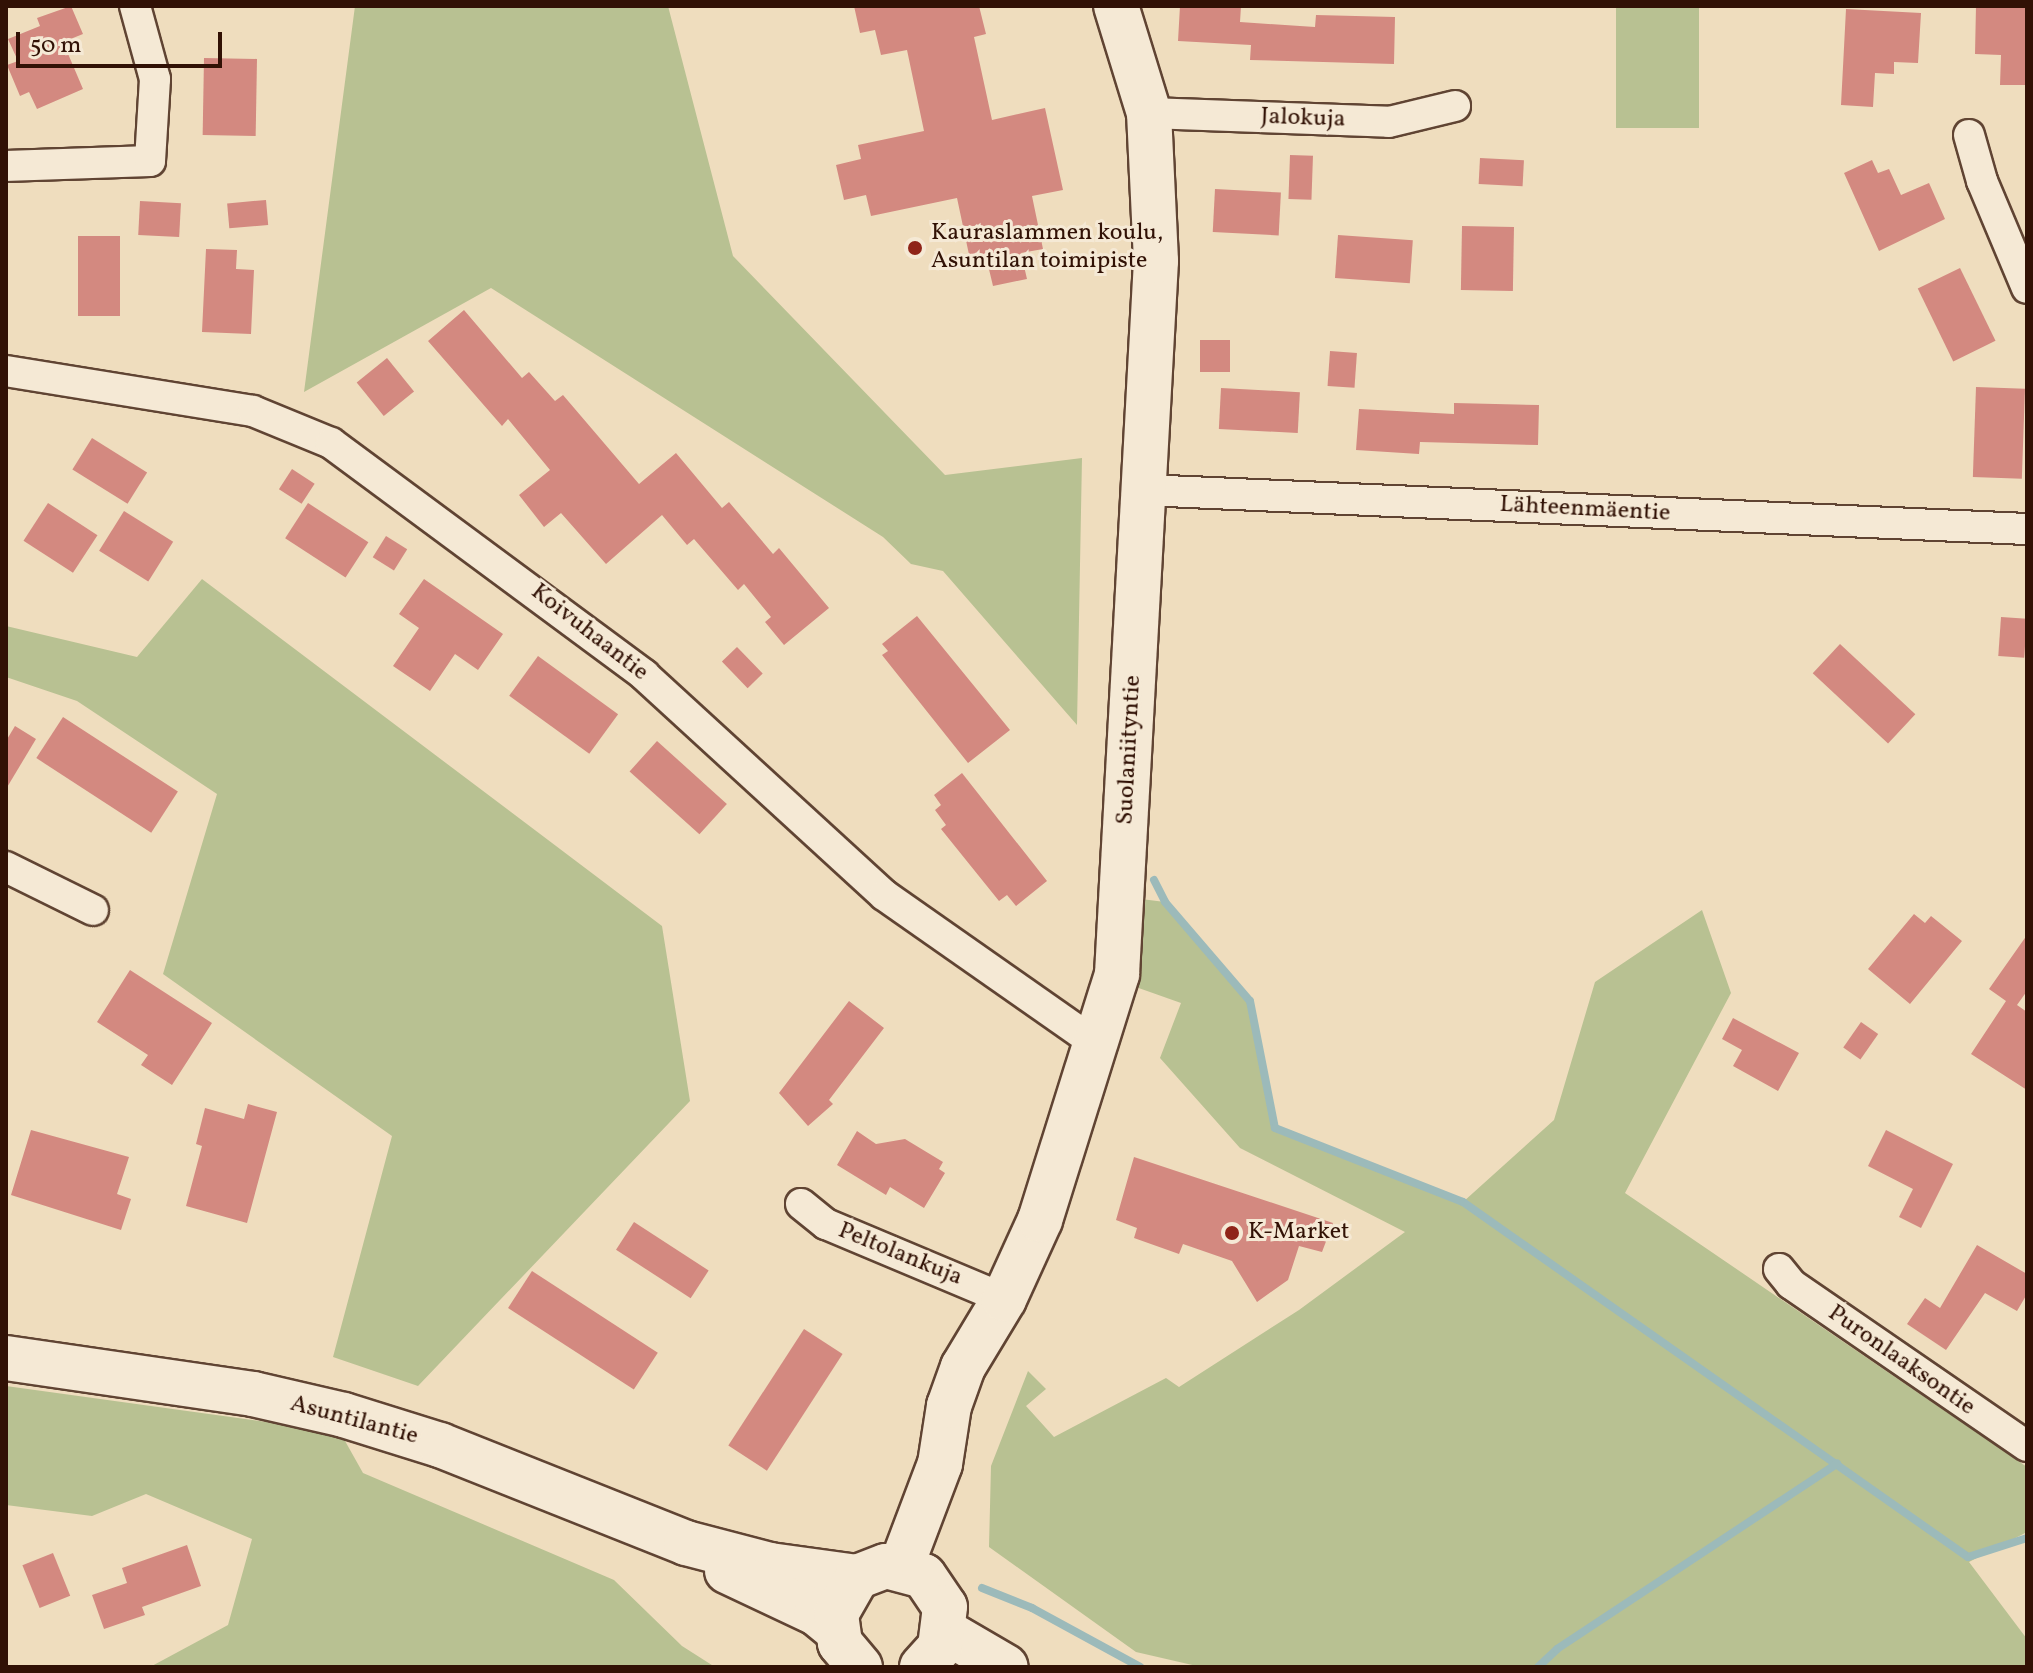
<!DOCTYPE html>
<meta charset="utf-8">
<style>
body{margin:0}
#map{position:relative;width:2033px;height:1673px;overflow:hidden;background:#efddbe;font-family:Vollkorn,serif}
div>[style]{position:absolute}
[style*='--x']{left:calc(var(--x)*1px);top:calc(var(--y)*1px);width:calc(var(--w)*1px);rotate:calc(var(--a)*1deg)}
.green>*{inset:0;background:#b8c192;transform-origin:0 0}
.stream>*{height:8px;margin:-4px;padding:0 4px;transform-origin:4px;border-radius:4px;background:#9cbaba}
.building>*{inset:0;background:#d38980;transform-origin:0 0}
.roads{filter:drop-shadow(2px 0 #604433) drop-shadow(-2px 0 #604433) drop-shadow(0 2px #604433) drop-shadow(0 -2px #604433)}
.street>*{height:30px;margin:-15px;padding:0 15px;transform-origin:15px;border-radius:15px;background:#f5e9d5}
.secondary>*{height:44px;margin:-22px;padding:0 22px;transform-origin:22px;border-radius:22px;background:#f5e9d5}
.dots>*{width:22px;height:22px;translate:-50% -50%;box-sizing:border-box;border:4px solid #f5e9d5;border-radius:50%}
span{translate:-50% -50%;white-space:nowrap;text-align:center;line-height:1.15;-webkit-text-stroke:6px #f5e9d5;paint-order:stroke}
.street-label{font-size:24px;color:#311105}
.poi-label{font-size:24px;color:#311105}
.left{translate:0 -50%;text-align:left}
.frame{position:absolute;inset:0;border:8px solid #311105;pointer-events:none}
.scale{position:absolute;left:16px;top:32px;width:206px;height:36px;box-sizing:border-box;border:4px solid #311105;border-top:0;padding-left:10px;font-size:24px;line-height:28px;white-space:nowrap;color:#311105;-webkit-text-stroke:6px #f5e9d5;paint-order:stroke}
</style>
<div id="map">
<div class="green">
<i style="clip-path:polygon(355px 6px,668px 6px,733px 256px,945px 475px,1082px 458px,1077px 725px,943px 571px,911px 564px,883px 537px,491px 288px,304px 392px)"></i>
<i style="left:1616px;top:6px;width:83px;height:122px"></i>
<i style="clip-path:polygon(202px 579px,662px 926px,690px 1101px,418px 1386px,333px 1357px,392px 1136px,163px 974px,217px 794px,77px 701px,6px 677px,6px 626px,137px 657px)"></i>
<i style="clip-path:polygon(1141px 899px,1165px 902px,1250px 1001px,1275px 1128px,1463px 1202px,1554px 1120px,1595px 982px,1702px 910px,1731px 993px,1625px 1193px,2027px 1467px,2027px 1532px,1969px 1562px,2027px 1639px,2027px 1667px,1201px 1667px,1136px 1652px,989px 1547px,991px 1466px,1028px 1371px,1046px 1389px,1026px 1406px,1054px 1437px,1166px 1378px,1179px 1387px,1299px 1310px,1405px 1232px,1240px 1148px,1160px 1058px,1181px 1003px,1133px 986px)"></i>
<i style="clip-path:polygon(6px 1386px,340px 1432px,363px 1473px,614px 1580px,682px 1646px,715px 1667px,150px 1667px,228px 1625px,252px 1539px,146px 1494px,92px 1516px,6px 1505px)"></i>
</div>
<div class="stream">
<i style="--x:1154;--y:880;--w:25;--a:63"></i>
<i style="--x:1165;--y:902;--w:130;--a:49.4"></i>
<i style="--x:1250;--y:1001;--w:129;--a:78.9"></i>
<i style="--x:1275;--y:1128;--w:202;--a:21.5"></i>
<i style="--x:1463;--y:1202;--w:617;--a:35.11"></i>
<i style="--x:1968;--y:1557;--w:62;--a:-17.9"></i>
<i style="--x:982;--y:1588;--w:54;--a:21.8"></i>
<i style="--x:1032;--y:1608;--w:123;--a:28.6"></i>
<i style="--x:1538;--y:1667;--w:26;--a:-43"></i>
<i style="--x:1557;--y:1649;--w:336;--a:-33.5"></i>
</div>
<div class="building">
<i style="clip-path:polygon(71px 6px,83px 34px,63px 42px,83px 89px,37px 109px,29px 92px,20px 96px,7px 65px,18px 61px,8px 39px,40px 26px,37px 18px)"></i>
<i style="clip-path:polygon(854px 6px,979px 6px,986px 34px,974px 37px,992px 120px,1045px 108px,1063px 190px,1032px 196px,1043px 249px,1021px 253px,1027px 279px,993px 286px,987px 261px,971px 264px,957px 198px,871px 216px,866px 195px,844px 200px,836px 165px,861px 159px,858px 145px,924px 131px,907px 50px,881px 55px,875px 30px,860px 33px)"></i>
<i style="clip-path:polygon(1180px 6px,1241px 6px,1240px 22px,1315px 27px,1316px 15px,1395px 17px,1394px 64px,1250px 60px,1251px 45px,1178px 41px)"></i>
<i style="clip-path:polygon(1976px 6px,2027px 6px,2027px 85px,2000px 85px,2001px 55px,1975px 54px)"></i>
<i style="clip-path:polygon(1846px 9px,1921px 13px,1918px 63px,1894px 62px,1894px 74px,1875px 73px,1873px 107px,1841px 105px)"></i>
<i style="left:204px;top:58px;width:53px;height:77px;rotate:1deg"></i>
<i style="left:1290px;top:155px;width:23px;height:44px;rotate:2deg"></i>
<i style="left:1480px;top:158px;width:44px;height:26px;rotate:3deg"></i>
<i style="clip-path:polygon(1872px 160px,1878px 173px,1889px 169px,1901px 195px,1929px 183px,1945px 219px,1879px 251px,1844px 173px)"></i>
<i style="left:1215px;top:189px;width:66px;height:43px;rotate:3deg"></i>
<i style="left:266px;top:200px;width:25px;height:39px;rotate:85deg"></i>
<i style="left:140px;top:201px;width:41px;height:34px;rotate:3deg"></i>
<i style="left:1462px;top:226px;width:52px;height:64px;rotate:1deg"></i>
<i style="left:1338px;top:235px;width:75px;height:43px;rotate:4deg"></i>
<i style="left:78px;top:236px;width:42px;height:80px"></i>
<i style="clip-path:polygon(206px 249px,237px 250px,236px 269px,254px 270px,251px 334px,202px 332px)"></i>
<i style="left:1960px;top:268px;width:81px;height:47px;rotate:64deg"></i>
<i style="clip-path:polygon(464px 310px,522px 378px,529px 372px,555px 401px,563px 395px,639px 484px,676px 453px,722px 508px,729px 502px,773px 554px,779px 548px,829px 608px,784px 645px,765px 622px,771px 617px,744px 584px,738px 590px,694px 539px,687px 545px,662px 515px,606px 564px,561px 513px,544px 527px,519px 495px,550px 470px,508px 419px,502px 426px,428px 341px)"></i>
<i style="left:1200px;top:340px;width:30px;height:32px"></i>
<i style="left:1330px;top:351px;width:27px;height:35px;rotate:4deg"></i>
<i style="left:387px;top:358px;width:43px;height:39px;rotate:51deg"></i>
<i style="left:1976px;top:387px;width:49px;height:90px;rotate:2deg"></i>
<i style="left:1221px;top:388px;width:79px;height:41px;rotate:3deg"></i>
<i style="clip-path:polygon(1454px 403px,1539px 405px,1538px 445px,1420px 442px,1419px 454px,1356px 450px,1359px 409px,1454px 414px)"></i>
<i style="left:92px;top:438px;width:65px;height:37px;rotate:32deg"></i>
<i style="left:292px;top:469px;width:27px;height:24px;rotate:33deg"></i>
<i style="left:48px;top:503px;width:59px;height:45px;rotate:33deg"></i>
<i style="left:308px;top:503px;width:72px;height:42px;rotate:33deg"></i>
<i style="left:124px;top:511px;width:58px;height:47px;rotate:32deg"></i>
<i style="left:386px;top:536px;width:25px;height:25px;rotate:32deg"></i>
<i style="clip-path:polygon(424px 579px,503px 634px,478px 670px,455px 654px,430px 691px,393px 666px,419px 628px,399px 614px)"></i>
<i style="clip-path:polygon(917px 616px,1010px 730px,968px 763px,882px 655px,888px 651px,882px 644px)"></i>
<i style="left:2001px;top:617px;width:26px;height:39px;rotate:4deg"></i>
<i style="left:1840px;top:644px;width:103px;height:40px;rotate:43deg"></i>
<i style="left:737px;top:647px;width:37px;height:21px;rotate:46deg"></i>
<i style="left:538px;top:656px;width:99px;height:49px;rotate:36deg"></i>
<i style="left:63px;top:717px;width:137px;height:49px;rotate:33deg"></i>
<i style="clip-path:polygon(15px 726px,36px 739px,6px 789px,6px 741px)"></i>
<i style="left:657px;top:741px;width:94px;height:41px;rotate:42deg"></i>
<i style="clip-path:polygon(962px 773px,1047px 881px,1016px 906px,1007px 895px,999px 901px,941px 829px,946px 825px,935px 810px,941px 805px,934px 795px)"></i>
<i style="clip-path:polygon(1914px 914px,1925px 923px,1931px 916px,1962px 941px,1910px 1004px,1868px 969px)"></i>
<i style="clip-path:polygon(2027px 935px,2027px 991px,2017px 1005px,2027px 1012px,2027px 1090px,1971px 1054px,2006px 1001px,1989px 989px)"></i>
<i style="clip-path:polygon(130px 970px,212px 1023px,172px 1085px,141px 1065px,148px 1055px,97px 1022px)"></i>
<i style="clip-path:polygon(849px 1001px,884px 1028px,829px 1100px,833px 1104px,808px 1126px,779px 1093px)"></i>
<i style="clip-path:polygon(1733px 1018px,1799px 1053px,1778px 1091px,1733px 1066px,1742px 1050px,1722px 1039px)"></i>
<i style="left:1861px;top:1022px;width:21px;height:31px;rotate:35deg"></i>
<i style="clip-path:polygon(248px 1104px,277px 1112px,247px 1223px,186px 1206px,202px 1146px,196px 1144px,205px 1108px,244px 1119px)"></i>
<i style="clip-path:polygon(31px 1130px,129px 1157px,117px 1194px,131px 1199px,121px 1230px,11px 1195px)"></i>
<i style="clip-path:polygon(1886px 1130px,1953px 1164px,1921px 1228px,1899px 1217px,1913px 1189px,1868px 1166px)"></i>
<i style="clip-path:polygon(857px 1131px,876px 1144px,905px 1139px,943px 1162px,939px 1169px,945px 1173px,924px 1208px,890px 1187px,886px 1195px,837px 1165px)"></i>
<i style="clip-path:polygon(1134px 1157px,1333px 1223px,1322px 1252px,1299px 1246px,1288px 1280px,1257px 1302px,1232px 1261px,1183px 1244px,1179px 1254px,1134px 1238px,1137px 1228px,1116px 1220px)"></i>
<i style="left:634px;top:1222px;width:89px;height:33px;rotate:33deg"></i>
<i style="clip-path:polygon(1977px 1245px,2027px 1274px,2027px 1294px,2017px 1311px,1985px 1293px,1946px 1350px,1907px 1324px,1925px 1298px,1940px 1308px)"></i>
<i style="left:532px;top:1271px;width:150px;height:44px;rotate:33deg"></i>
<i style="left:804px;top:1329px;width:46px;height:139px;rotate:33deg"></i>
<i style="clip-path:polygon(187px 1545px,201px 1586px,142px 1607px,145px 1615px,104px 1629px,92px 1595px,127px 1583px,122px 1568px)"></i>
<i style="left:53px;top:1553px;width:46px;height:33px;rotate:68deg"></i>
</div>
<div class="roads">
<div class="street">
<i style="--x:1149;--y:113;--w:240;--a:2.1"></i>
<i style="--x:1389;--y:122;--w:68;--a:-13.6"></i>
<i style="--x:1969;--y:135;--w:48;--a:74.2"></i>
<i style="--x:1982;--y:181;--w:116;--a:67.2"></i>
<i style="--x:6;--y:166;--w:144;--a:-2"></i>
<i style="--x:150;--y:161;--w:82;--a:-86.5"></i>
<i style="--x:155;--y:79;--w:76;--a:-105.3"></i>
<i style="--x:6;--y:371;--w:250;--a:9.2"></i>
<i style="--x:253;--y:411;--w:84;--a:22.3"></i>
<i style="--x:331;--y:443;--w:390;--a:36.5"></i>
<i style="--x:644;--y:675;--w:326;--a:42.5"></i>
<i style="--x:884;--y:895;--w:260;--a:35"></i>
<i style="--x:1144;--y:490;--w:884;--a:2.53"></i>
<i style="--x:6;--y:867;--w:97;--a:26.3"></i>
<i style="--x:801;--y:1204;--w:32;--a:39"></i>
<i style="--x:826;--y:1224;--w:193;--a:22.8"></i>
<i style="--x:1779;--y:1269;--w:19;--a:51"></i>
<i style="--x:1791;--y:1284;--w:286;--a:34.5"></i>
</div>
<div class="secondary">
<i style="--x:6;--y:1358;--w:250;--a:8.3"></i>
<i style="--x:253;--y:1394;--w:93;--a:13"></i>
<i style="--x:344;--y:1415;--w:101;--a:17.4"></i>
<i style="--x:440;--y:1445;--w:265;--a:21.7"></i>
<i style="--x:686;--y:1543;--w:87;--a:14.7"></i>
<i style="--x:770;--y:1565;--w:88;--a:7.9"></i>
<i style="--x:901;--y:1567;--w:110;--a:-69.3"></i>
<i style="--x:940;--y:1464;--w:59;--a:-81.2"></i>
<i style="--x:949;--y:1406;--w:41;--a:-70.3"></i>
<i style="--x:963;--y:1367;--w:79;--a:-58.9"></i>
<i style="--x:1004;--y:1299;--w:87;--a:-65.5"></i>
<i style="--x:1040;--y:1220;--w:258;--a:-72.6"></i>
<i style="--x:1117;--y:974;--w:714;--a:-86.87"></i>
<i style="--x:1156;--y:261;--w:148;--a:-92.7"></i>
<i style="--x:1149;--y:113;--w:112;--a:-107.1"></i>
<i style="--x:727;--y:1571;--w:98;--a:25.3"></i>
<i style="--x:816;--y:1613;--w:26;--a:39"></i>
<i style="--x:946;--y:1632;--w:69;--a:30.3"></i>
<i style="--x:860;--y:1667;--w:31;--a:-130"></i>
<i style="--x:840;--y:1643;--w:29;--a:-98"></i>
<i style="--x:836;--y:1614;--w:43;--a:-60.4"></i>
<i style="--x:857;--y:1577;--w:31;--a:-21"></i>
<i style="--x:886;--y:1566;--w:39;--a:15"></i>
<i style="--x:924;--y:1576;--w:37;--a:56"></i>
<i style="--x:945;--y:1607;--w:40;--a:97.1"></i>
<i style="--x:940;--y:1647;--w:27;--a:132"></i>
</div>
</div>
<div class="dots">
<i style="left:915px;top:248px;background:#8f2418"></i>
<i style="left:1232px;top:1233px;background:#8f2418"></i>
</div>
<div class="street-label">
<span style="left:1303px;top:119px;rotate:2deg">Jalokuja</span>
<span style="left:1585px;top:510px;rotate:3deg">Lähteenmäentie</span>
<span style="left:589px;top:633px;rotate:38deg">Koivuhaantie</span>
<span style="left:1130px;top:750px;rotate:-87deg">Suolaniityntie</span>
<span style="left:900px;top:1255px;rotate:22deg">Peltolankuja</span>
<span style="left:1901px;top:1361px;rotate:35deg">Puronlaaksontie</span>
<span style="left:354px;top:1421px;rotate:15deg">Asuntilantie</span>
</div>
<div class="poi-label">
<span class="left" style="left:931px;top:248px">Kauraslammen koulu,<br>Asuntilan toimipiste</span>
<span class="left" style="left:1248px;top:1233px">K-Market</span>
</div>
<div class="frame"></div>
<div class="scale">50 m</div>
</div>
